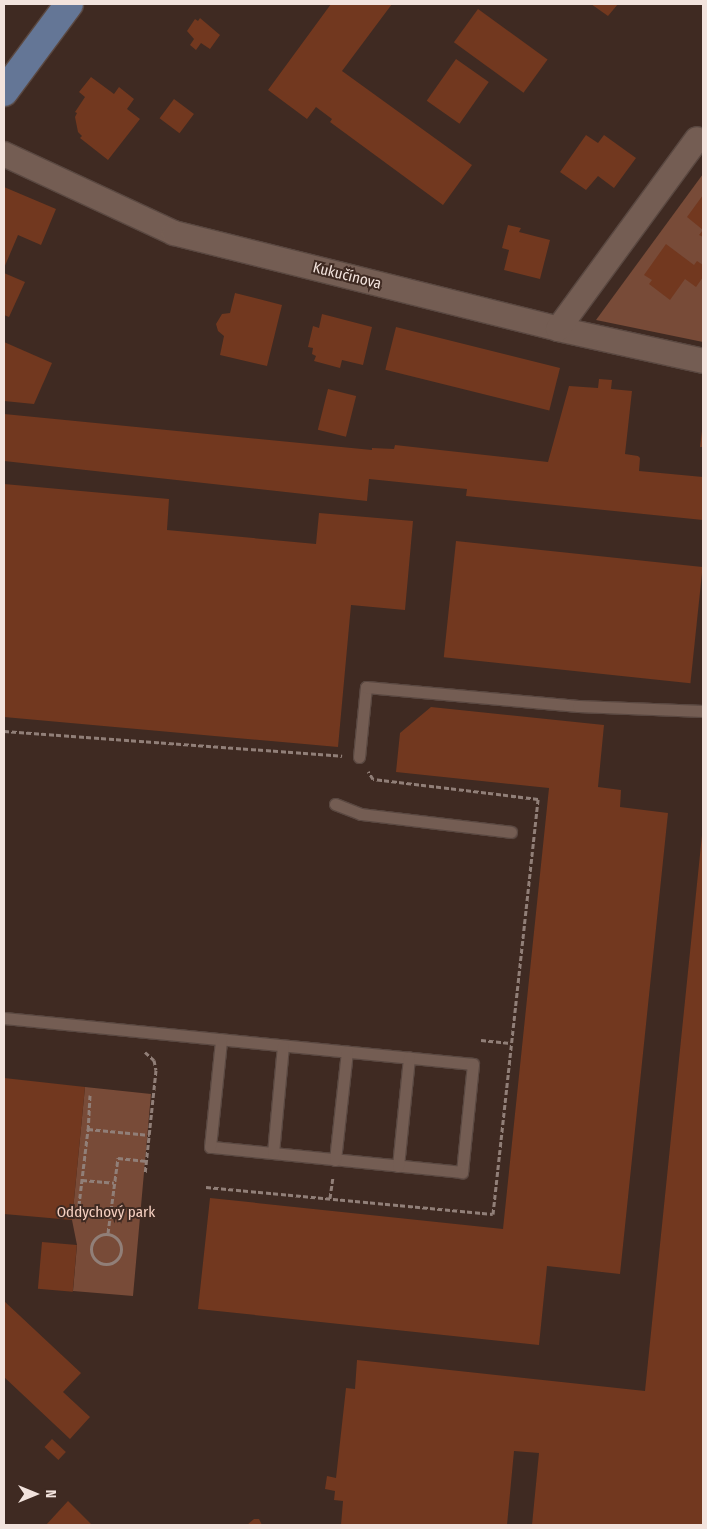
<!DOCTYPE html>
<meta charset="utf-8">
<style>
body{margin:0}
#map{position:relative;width:707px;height:1529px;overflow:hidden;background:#3f2a22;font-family:"Fira Sans Condensed",sans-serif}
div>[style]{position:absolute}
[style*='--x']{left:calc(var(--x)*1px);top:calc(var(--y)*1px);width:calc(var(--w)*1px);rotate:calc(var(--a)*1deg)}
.green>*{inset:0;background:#784b38}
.building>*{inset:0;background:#72381f;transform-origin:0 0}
.path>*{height:3px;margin-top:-1.5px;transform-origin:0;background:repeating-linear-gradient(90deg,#917f78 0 5px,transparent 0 7.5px)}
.path>.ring{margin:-1.5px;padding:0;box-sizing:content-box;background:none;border:3px solid #917f78;border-radius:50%}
.roads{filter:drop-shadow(1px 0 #5a4841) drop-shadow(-1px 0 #5a4841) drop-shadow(0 1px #5a4841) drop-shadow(0 -1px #5a4841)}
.lane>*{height:11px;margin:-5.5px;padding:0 5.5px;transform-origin:5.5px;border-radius:5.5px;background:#745d53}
.street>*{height:24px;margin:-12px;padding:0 12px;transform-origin:12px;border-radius:12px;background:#745d53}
.primary>*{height:28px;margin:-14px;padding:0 14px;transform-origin:14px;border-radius:14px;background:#647696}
span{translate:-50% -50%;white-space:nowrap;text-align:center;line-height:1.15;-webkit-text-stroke:4px #3f2a22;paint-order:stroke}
.street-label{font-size:15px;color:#f2e3dd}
.park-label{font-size:15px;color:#f6d0c1}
.frame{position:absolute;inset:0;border:5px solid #f2e3dd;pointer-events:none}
.north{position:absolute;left:10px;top:1469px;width:50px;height:50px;-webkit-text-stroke:4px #3f2a22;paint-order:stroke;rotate:90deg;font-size:14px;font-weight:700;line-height:20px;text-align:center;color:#f2e3dd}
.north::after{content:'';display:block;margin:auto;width:18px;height:22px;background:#f2e3dd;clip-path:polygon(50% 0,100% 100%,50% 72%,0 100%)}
</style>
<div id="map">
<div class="green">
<i style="clip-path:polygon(703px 174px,703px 342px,596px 320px)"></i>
<i style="clip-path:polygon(85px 1087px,151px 1094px,133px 1296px,73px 1291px,77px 1245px,72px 1220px)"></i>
</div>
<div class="building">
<i style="clip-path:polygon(331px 4px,392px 4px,342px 71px,472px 165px,443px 205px,330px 122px,332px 119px,316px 107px,307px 119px,268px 90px)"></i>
<i style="clip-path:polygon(591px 4px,618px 4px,608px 16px)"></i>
<i style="left:478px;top:9px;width:86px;height:41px;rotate:36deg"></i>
<i style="clip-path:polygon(200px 18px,220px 35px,210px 49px,201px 43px,196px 50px,190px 45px,194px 39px,187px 31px,195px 19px,198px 21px)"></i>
<i style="left:456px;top:59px;width:40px;height:51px;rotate:35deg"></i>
<i style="clip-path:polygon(91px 77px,114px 94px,119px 87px,134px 99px,127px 109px,140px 119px,108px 160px,80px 138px,82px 136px,78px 132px,75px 117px,77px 113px,75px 112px,85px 97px,79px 92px)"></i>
<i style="left:174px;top:99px;width:25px;height:24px;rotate:37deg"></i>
<i style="clip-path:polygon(586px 135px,598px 143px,604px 135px,636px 158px,614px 188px,598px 176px,586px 190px,560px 172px)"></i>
<i style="clip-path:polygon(4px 187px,56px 209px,41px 245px,18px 235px,4px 268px)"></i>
<i style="clip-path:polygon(703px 195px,703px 237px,699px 235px,703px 230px,687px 217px)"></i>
<i style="clip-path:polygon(508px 225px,521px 228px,519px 232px,550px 240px,540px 279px,504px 270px,509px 250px,502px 248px)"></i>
<i style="clip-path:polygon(666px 244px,694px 265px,697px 261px,703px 265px,703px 277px,696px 287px,685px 279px,670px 300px,649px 284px,652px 280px,644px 275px)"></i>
<i style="clip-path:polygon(4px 273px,25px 282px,9px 317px,4px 315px)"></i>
<i style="clip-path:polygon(235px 293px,282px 305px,267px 366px,220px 355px,224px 336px,218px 331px,216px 324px,222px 314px,230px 313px)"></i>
<i style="clip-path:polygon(322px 314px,372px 327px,363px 365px,342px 360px,340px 368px,314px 361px,316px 356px,312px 354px,313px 348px,308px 347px,313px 326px,319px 328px)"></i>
<i style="left:396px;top:327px;width:169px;height:44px;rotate:14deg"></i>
<i style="clip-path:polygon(4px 342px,52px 363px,34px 404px,4px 401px)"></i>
<i style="clip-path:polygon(599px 379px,612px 380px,611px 389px,632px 391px,625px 454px,638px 456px,640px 458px,639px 471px,703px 477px,703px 520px,466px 496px,467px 489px,369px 479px,367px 501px,4px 461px,4px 414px,372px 450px,372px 448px,394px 449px,395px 445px,548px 462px,569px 386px,598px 388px)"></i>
<i style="left:328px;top:389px;width:29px;height:42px;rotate:14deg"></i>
<i style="clip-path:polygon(702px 431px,703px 431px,703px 447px,700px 447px)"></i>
<i style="clip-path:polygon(4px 484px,169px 499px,167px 530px,316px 544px,319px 513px,413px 521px,405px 610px,351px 605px,338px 747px,4px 717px)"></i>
<i style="left:456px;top:541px;width:248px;height:117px;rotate:6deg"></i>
<i style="clip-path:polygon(431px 707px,604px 725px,598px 787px,621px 790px,620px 807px,668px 813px,620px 1274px,547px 1266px,539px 1345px,198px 1309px,210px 1198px,503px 1229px,549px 788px,396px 772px,400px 733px)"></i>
<i style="clip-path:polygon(702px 835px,703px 1525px,532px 1525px,539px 1453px,514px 1451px,507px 1525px,341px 1525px,343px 1501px,334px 1500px,335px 1491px,325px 1489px,327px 1476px,336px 1478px,346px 1388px,355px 1389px,357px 1360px,645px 1391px)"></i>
<i style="clip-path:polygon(4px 1078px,85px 1087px,72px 1220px,4px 1214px)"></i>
<i style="left:42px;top:1242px;width:35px;height:47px;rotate:5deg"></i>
<i style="clip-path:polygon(4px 1301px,81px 1373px,63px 1392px,90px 1417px,70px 1439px,4px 1377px)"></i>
<i style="left:52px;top:1439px;width:19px;height:11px;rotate:43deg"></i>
<i style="clip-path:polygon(68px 1501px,91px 1524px,90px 1525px,46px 1525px)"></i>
<i style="clip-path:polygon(254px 1519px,259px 1519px,262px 1525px,247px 1525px)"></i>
</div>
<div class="path">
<i style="--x:4;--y:731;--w:339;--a:4.2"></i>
<i style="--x:481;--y:1040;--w:30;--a:6"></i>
<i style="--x:145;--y:1052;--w:12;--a:42"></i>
<i style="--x:154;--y:1060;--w:10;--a:79"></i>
<i style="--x:156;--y:1070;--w:105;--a:96"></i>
<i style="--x:90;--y:1095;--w:34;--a:93"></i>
<i style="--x:88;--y:1129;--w:62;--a:5.5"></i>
<i style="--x:82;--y:1180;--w:32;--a:5"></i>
<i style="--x:206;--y:1187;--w:288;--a:5.4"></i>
<i style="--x:493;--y:1214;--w:417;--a:-83.8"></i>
<i style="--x:538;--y:799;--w:166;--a:-173.1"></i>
<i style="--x:373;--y:779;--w:9;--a:-122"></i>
<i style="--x:330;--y:1198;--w:21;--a:-82"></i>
<i style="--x:78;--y:1213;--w:85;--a:-83.2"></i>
<i style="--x:108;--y:1233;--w:76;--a:-82.4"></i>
<i style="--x:118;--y:1158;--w:29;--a:6"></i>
<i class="ring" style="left:91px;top:1234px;width:27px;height:27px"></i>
</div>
<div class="roads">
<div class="lane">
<i style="--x:359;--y:757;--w:70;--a:-84.3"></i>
<i style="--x:366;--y:687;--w:213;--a:5.1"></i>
<i style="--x:578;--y:706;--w:125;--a:2.3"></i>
<i style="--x:335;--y:804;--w:28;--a:21"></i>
<i style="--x:361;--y:814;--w:151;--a:6.8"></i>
<i style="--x:4;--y:1018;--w:471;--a:5.6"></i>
<i style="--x:473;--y:1064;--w:109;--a:95.8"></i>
<i style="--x:462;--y:1172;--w:253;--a:-174.3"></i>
<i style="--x:210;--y:1147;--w:108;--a:-84.1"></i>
<i style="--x:273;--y:1153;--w:107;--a:-84.7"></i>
<i style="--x:335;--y:1160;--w:109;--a:-83.7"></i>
<i style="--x:398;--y:1166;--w:109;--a:-84.2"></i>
</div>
<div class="street">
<i style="--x:4;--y:154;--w:187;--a:24.9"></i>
<i style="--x:174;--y:233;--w:396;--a:14"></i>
<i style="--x:558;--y:329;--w:148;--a:12.4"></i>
<i style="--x:558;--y:329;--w:235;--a:-53.8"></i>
</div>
<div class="primary">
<i style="--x:4;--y:92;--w:109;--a:-53.5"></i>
</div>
</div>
<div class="street-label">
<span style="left:347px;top:276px;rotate:14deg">Kukučínova</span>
</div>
<div class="park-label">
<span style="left:106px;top:1213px">Oddychový park</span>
</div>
<div class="frame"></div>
<div class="north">N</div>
</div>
